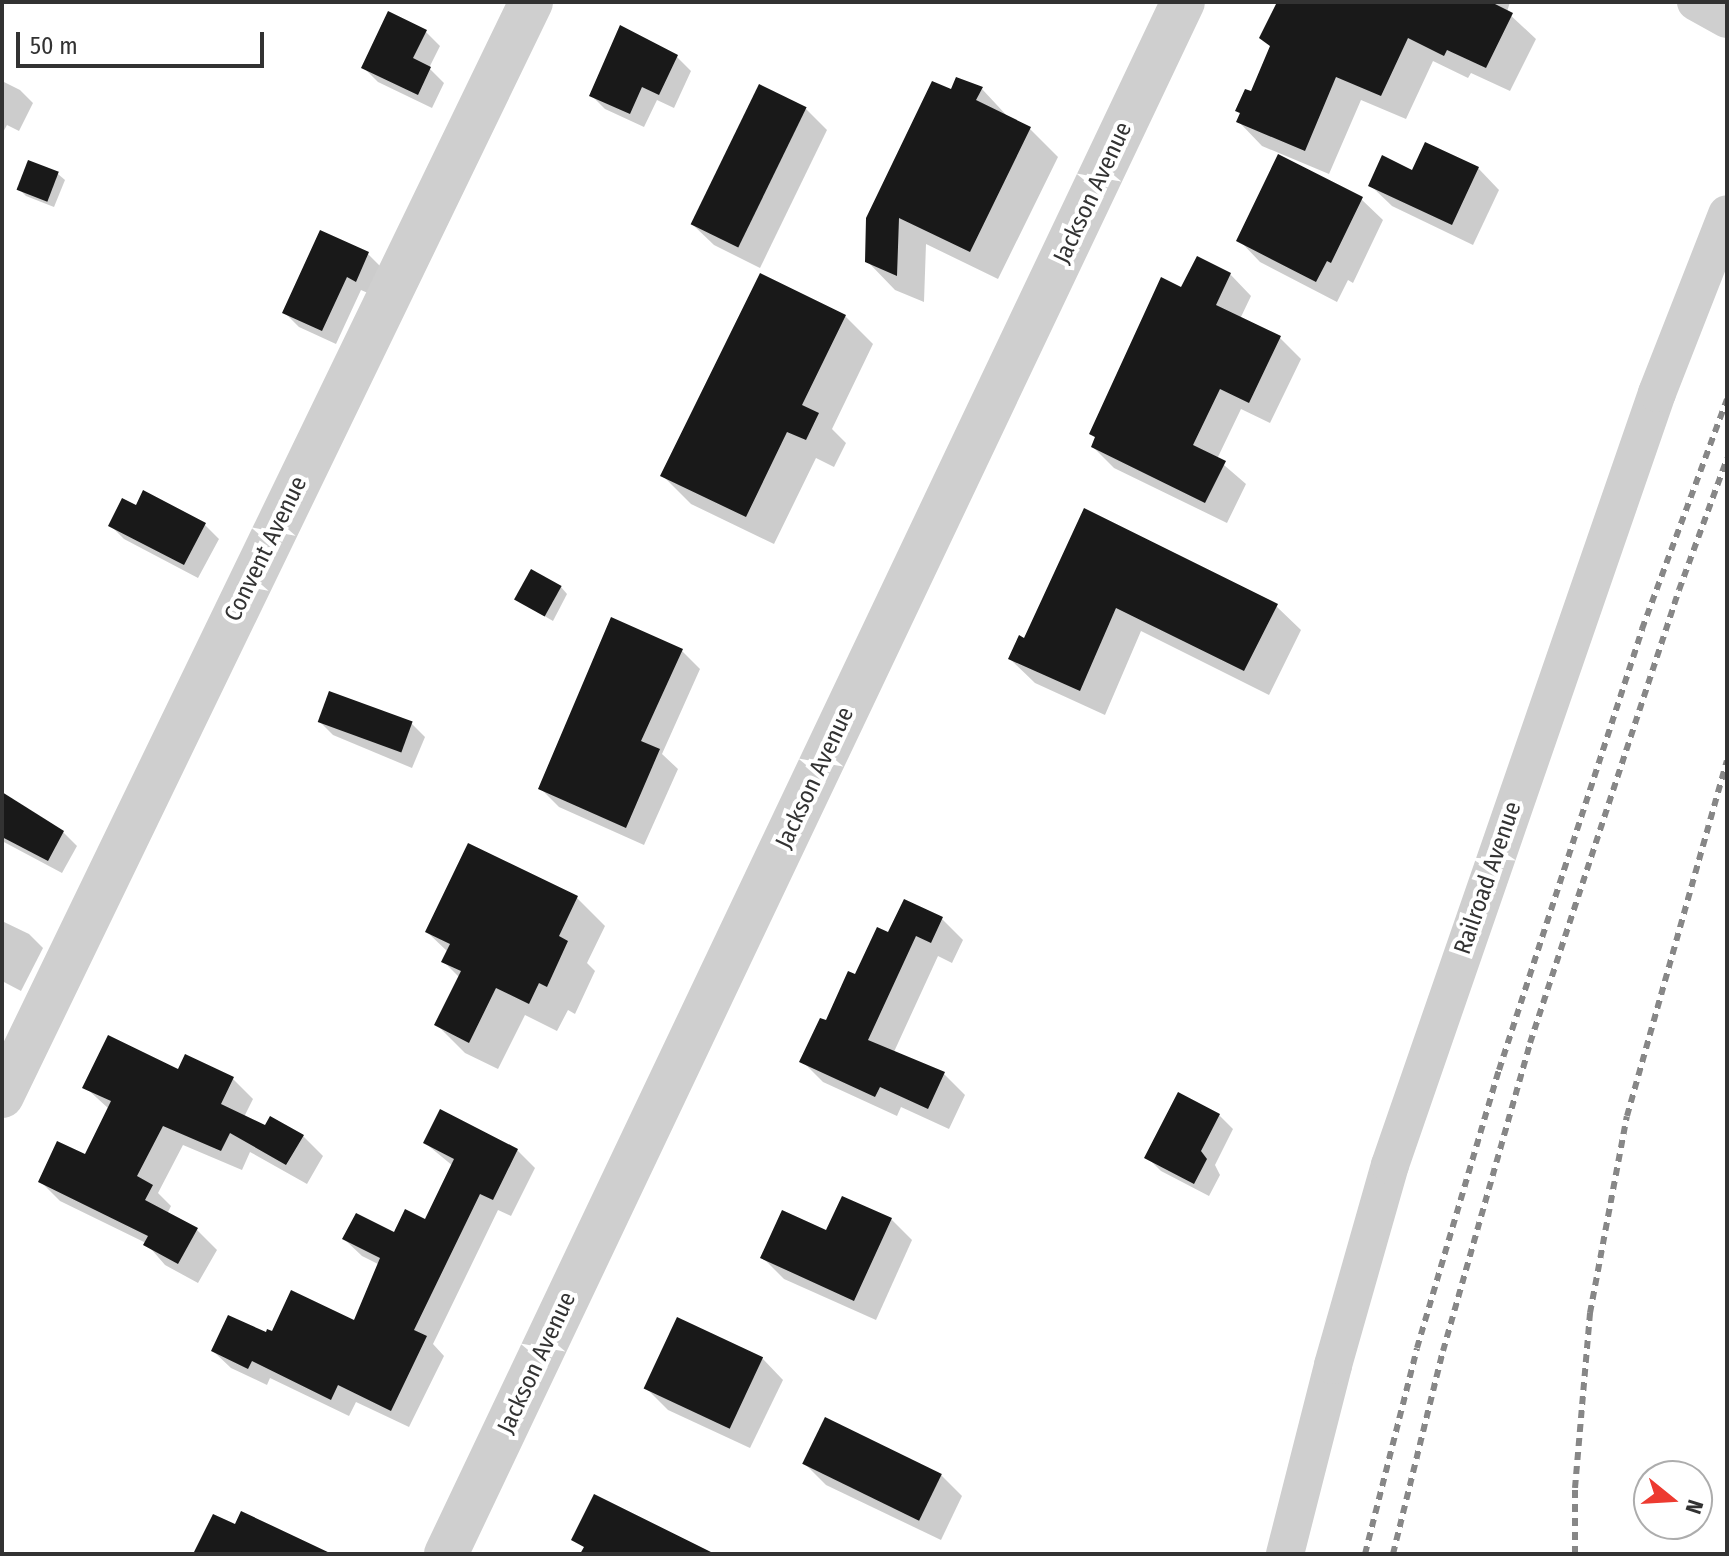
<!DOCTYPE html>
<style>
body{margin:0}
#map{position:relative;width:1729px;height:1556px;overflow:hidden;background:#fff;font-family:"Fira Sans Condensed",sans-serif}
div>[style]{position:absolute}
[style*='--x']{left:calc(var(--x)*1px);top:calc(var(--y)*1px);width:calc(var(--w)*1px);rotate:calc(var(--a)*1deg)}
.shadow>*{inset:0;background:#0003}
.building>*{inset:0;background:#191919;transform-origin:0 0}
.minor>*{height:38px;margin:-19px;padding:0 19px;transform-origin:19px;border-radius:19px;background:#cfcfcf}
.tertiary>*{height:44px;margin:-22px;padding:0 22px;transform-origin:22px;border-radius:22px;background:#cfcfcf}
.rail>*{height:6px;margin-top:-3px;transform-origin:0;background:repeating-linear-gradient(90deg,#878787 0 8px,transparent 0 14px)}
span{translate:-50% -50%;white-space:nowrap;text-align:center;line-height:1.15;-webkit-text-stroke:8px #fff;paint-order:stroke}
.street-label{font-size:24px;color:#323232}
.frame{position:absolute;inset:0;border:4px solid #323232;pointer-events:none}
.north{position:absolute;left:1633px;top:1460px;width:80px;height:80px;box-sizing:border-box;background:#fff;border:2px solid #adadad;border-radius:50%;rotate:108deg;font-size:22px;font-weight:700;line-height:32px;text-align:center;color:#323232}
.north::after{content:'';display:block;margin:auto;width:28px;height:36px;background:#ed3a30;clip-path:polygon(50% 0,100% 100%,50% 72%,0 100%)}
.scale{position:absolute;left:16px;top:32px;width:248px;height:36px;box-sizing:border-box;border:4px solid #323232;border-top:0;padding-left:10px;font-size:24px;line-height:28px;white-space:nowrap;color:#323232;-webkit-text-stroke:6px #fff;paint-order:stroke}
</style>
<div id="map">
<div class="shadow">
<i style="clip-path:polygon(1290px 2px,1510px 2px,1507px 12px,1536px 39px,1510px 91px,1471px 73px,1468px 78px,1433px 61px,1406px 119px,1361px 100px,1329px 174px,1262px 146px,1238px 121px,1241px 115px,1237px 111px,1252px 94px,1271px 47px,1262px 38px)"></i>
<i style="clip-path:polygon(426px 32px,440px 46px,429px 68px,444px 83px,432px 108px,378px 82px,364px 68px)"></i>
<i style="clip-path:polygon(677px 57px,691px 71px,674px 108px,657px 100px,644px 127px,605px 109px,591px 95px)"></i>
<i style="clip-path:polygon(2px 81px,20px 90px,33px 103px,19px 131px,7px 125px,2px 134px)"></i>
<i style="clip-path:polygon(982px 89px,1009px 118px,1030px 129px,1058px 157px,998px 279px,926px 244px,924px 302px,895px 290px,867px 261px)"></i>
<i style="clip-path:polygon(806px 109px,827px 130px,760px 268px,714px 245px,692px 224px)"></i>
<i style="clip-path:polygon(1478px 168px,1499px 190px,1473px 245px,1392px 206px,1370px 185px,1413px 172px)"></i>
<i style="clip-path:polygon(58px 174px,65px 180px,54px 207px,26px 196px,19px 189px)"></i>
<i style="clip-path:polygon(1361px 199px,1383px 220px,1353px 283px,1348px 280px,1337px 302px,1260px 262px,1239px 240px)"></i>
<i style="clip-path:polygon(321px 233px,368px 254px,382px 268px,370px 294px,361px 290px,336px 344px,299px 327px,285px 313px)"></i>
<i style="clip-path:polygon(1230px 274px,1251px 296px,1240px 319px,1280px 338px,1301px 359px,1270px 423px,1241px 409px,1217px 459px,1246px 484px,1227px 523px,1114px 468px,1093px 447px,1097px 439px,1091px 434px,1182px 290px)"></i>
<i style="clip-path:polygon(845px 316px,873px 344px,832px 429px,846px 443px,834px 467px,816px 458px,774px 544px,691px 504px,663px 476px)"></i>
<i style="clip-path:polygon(144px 493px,205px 525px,219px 539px,198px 578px,124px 539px,110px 525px,136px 508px)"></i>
<i style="clip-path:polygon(1085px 511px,1276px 606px,1301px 630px,1269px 695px,1141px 631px,1105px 715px,1035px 683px,1010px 659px,1025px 641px)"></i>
<i style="clip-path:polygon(561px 587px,567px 594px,553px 621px,517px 600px)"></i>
<i style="clip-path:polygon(681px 650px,700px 669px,662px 754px,678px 769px,644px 845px,559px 807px,540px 788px)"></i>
<i style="clip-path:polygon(330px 693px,411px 723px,425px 737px,412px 768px,333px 735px,319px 721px)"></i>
<i style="clip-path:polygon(2px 795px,63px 832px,77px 846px,62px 873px,2px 841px)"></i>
<i style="clip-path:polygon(577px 898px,605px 926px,587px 963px,595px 971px,575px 1014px,568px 1010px,557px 1031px,525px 1015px,498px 1069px,465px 1053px,437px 1025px,460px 978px,444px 962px,448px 952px,427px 932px)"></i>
<i style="clip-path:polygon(942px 919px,963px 940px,952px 963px,938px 956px,893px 1054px,944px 1074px,965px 1095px,949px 1129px,901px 1107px,897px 1116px,823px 1082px,802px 1061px,856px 977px,889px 935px)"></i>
<i style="clip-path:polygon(2px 921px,29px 934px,43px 948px,21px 991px,2px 981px)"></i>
<i style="clip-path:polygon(178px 1071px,233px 1079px,253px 1099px,244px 1117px,266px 1128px,303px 1136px,323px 1156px,307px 1184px,250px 1152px,242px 1170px,183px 1145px,158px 1193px,171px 1206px,167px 1214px,197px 1230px,217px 1250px,198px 1283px,165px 1265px,146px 1243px,60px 1201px,40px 1181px,86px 1157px,109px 1109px,85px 1087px)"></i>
<i style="clip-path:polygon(1219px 1115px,1233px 1129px,1215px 1165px,1220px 1175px,1209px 1196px,1161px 1171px,1147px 1157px)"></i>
<i style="clip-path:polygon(425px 1143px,517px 1150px,535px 1168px,511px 1216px,498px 1210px,433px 1344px,444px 1356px,409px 1427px,356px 1402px,349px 1416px,270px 1378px,267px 1385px,231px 1368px,213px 1351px,267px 1335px,355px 1322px,380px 1265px,362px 1256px,344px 1239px,395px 1235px,426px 1222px,453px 1166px)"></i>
<i style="clip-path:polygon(891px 1219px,912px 1240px,876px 1320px,784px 1279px,763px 1258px)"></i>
<i style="clip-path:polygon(762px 1358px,783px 1380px,750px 1448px,668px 1410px,646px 1388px)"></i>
<i style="clip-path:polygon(805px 1464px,941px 1475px,962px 1496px,941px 1540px,826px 1485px)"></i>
</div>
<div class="building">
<i style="clip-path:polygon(1277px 2px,1491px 2px,1513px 13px,1486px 68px,1447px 50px,1444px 56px,1408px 38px,1381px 96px,1336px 77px,1305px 151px,1236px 122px,1240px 113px,1235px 111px,1245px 89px,1251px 91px,1270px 46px,1259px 38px)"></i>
<i style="clip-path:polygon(388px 11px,427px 30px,413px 58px,431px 67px,418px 95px,361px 68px)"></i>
<i style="clip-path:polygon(620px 25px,678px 55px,659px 95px,642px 87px,630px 114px,589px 96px)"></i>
<i style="clip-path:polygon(956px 77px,983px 87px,976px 100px,1031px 127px,970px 252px,899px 218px,897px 276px,865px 262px,866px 218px,932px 81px,951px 89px)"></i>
<i style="left:759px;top:84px;width:53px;height:156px;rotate:26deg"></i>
<i style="clip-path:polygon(1425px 142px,1479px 167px,1452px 225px,1368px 186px,1382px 155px,1412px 170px)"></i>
<i style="clip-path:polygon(1278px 154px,1363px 197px,1331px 263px,1327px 261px,1316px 282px,1236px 241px)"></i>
<i style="left:28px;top:160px;width:33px;height:32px;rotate:21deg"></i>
<i style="clip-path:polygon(320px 230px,369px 252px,356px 282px,347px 277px,322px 331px,282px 313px)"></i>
<i style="clip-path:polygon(1197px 256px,1231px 273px,1216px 305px,1281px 336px,1249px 403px,1220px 389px,1193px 445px,1226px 461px,1205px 503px,1091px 447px,1095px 437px,1089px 434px,1161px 277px,1181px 287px)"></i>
<i style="clip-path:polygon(760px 273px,846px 315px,802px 405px,819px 413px,806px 440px,787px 432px,746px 517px,660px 476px)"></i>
<i style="clip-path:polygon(143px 490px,206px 523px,184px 565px,108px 526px,122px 498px,136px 505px)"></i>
<i style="clip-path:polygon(1084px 508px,1278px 604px,1244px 671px,1116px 608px,1080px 691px,1008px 659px,1019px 635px,1024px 638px)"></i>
<i style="left:531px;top:569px;width:35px;height:35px;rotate:29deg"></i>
<i style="clip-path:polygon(611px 617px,683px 649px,641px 741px,660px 749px,626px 828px,538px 789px)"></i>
<i style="left:329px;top:691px;width:89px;height:33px;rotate:20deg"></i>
<i style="clip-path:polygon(2px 792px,64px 831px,48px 861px,2px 837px)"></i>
<i style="clip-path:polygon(468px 843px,578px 896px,559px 936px,568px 941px,547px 987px,539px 983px,529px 1004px,496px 988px,469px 1043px,434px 1025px,461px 971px,441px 962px,450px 944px,425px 932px)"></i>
<i style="clip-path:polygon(904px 899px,943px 917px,931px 943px,916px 936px,868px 1040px,945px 1072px,928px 1109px,880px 1087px,875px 1097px,799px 1062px,820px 1018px,826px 1020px,848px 971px,855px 974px,877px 927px,888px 932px)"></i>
<i style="clip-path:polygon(108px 1035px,178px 1069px,185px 1054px,234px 1077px,221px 1104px,265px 1125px,270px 1116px,304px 1135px,286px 1165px,230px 1133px,221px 1151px,163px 1126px,137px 1176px,153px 1185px,145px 1200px,198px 1228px,178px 1264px,143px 1245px,148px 1236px,38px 1182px,57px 1141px,85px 1154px,111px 1101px,82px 1088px)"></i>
<i style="clip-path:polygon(1178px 1092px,1220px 1114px,1201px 1151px,1207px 1159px,1194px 1184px,1144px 1158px)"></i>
<i style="clip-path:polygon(440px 1109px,518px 1149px,493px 1200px,480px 1194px,414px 1330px,427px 1336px,391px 1411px,338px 1385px,331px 1400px,252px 1361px,248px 1369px,211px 1351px,228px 1315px,266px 1332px,267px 1329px,272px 1331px,291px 1290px,354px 1320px,380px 1258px,342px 1239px,356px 1213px,394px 1232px,405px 1209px,425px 1219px,454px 1159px,423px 1143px)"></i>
<i style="clip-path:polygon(842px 1196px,892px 1218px,854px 1301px,760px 1258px,782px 1210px,826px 1230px)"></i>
<i style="left:677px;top:1317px;width:95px;height:79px;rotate:25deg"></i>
<i style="left:825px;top:1417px;width:130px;height:52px;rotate:26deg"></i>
<i style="clip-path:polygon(594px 1494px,715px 1554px,580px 1554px,584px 1547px,571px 1540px)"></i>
<i style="clip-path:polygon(241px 1511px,332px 1554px,193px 1554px,213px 1514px,235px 1524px)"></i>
</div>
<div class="minor">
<i style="--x:1696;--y:2;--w:35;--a:29"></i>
<i style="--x:1285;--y:1554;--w:195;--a:-75.7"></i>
<i style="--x:1333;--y:1365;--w:208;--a:-74.1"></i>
<i style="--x:1390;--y:1165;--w:817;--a:-70.92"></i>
<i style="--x:1657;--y:393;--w:192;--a:-68.6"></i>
</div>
<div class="tertiary">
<i style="--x:2;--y:1096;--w:1215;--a:-64.19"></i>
<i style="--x:446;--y:1554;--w:1718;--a:-64.6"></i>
</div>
<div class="rail">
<i style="--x:1365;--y:1554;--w:212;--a:-75.8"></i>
<i style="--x:1417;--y:1348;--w:290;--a:-73.6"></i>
<i style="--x:1499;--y:1070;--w:464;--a:-72"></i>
<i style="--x:1642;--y:629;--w:245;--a:-69.7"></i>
<i style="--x:1393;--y:1554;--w:209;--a:-76.2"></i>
<i style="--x:1443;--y:1351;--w:320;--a:-74.2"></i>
<i style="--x:1530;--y:1043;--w:477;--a:-71.8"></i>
<i style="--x:1679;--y:590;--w:140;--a:-69.9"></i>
<i style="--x:1575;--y:1554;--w:66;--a:-90"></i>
<i style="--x:1575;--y:1488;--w:176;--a:-85.1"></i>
<i style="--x:1590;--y:1313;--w:200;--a:-79.4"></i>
<i style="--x:1627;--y:1116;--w:369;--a:-74.3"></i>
</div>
<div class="street-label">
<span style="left:1093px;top:193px;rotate:-65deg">Jackson Avenue</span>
<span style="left:266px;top:549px;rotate:-64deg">Convent Avenue</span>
<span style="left:815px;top:778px;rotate:-65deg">Jackson Avenue</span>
<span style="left:1488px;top:878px;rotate:-71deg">Railroad Avenue</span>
<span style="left:537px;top:1363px;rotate:-65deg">Jackson Avenue</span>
</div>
<div class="frame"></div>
<div class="north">N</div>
<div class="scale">50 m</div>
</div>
